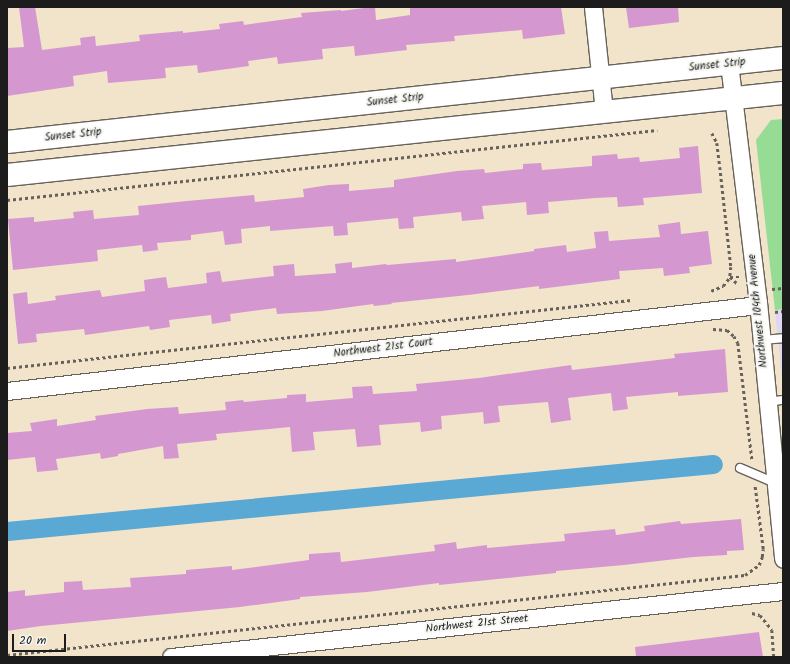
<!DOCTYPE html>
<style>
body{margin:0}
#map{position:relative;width:790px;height:664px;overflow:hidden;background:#f2e3cb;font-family:Kalam,sans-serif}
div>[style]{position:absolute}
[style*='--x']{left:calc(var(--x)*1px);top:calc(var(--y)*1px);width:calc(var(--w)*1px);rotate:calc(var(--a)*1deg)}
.built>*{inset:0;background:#dfd5f5}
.green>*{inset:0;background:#97dc94}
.canal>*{height:19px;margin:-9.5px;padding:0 9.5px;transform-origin:9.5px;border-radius:9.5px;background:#5aa8d4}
.building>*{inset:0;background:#d597d0}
.path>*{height:2.5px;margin-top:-1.25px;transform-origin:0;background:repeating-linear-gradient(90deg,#676259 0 3px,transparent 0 6px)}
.roads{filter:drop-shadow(1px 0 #676259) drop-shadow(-1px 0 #676259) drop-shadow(0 1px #676259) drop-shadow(0 -1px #676259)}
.lane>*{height:8px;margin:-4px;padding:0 4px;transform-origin:4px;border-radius:4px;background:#fff}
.street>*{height:17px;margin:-8.5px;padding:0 8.5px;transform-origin:8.5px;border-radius:8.5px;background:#fff}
.secondary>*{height:22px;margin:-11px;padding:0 11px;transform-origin:11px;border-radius:11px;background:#fff}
span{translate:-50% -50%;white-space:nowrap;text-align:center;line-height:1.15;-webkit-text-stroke:4px #f6f6f2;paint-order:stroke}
.street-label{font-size:11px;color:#1c1c1c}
.frame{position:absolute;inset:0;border:8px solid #1c1c1c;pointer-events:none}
.scale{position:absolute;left:12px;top:634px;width:54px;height:18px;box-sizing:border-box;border:2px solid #1c1c1c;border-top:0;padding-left:5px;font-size:12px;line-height:14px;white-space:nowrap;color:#1c1c1c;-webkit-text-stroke:3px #f6f6f2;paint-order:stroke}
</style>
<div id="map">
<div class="built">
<i style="clip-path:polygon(783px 309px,783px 387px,775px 310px)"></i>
</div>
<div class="green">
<i style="clip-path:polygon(783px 119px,783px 309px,775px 310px,756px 140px,771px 120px)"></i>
</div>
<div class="canal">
<i style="--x:7;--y:531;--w:709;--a:-5.42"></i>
</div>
<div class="building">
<i style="clip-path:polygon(19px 7px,35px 7px,42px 50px,81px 45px,80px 38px,95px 36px,96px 46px,140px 41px,139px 35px,183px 31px,183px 33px,220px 29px,219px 24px,243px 21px,244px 25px,302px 17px,301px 13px,341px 10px,341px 11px,372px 7px,375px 7px,376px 20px,410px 15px,410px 7px,561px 7px,565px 34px,523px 39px,522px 30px,454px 36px,455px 41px,406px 45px,407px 50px,355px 56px,354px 46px,322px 49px,323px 59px,278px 64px,277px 57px,248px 61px,249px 66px,198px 73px,197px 65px,165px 68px,166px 78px,108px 83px,107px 71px,73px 76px,74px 86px,7px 96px,7px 48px,24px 47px)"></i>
<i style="clip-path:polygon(626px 7px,678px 7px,679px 22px,629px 28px)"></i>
<i style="clip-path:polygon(698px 146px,702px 193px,643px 198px,644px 205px,618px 207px,617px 197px,595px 198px,548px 202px,549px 213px,527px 215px,526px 202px,482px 206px,484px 219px,462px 221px,461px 212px,413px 217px,414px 228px,399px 229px,398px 218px,347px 223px,348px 235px,334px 236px,333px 226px,270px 231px,270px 226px,241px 229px,242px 243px,225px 245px,223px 231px,191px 235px,191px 240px,157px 243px,158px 250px,143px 252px,142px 245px,97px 250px,98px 261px,13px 270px,8px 219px,34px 217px,34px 222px,74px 218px,73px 212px,93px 210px,94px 219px,139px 215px,138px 206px,187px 201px,254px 195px,255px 202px,304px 197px,303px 189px,329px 185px,349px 184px,349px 191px,394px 187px,394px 180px,457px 171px,484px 169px,485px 173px,523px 169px,523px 164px,541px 163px,542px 170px,592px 166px,592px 156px,617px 154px,618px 159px,639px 157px,640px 162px,680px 158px,679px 148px)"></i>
<i style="clip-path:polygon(680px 222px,681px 234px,708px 231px,712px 264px,689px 267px,690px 273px,664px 276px,663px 268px,619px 271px,620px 279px,539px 289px,539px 286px,468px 295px,391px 303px,392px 304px,374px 306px,373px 304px,322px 311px,277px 314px,276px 308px,230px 314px,231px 321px,212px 324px,211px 315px,169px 320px,170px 327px,150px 330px,149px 326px,85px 335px,84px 329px,36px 334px,37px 342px,18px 344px,13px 294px,27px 292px,28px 304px,56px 300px,55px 296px,100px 290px,102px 297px,145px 291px,144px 280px,166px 277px,168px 288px,207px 283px,206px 273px,220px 271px,222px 282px,274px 276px,273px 266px,294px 264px,295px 276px,336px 273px,335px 264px,352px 262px,352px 268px,386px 264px,387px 265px,456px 259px,456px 262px,534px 251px,534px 249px,566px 245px,567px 252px,596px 248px,594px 232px,608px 231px,609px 241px,660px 237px,658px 225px)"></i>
<i style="clip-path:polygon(725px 349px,728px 392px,678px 396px,678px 392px,626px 397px,628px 409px,613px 411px,611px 393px,568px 398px,571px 420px,551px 423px,548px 402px,498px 406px,500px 422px,484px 424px,483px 412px,441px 416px,442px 429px,421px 432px,420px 422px,379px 425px,381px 445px,357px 447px,355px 429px,313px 432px,315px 450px,292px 452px,290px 427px,216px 434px,217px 440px,177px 444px,179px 458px,164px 459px,163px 446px,118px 454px,118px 456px,101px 459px,100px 453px,56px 459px,58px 470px,37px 472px,35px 457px,7px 460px,7px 433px,32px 431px,30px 423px,57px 419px,57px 426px,96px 420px,95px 416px,147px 409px,178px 407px,179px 414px,226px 410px,225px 402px,243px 400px,244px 402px,287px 398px,287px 395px,306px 394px,306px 402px,353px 398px,352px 387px,372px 386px,373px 394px,417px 391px,416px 384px,479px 378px,571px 365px,572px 370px,675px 358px,674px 354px)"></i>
<i style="clip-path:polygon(741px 519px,744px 550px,727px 551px,727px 555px,693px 557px,624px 565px,556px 571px,556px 573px,439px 585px,439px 583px,367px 592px,300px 597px,300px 599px,240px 607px,41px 626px,7px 631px,7px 592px,25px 590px,25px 596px,64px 592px,64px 582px,82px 581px,83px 590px,131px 587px,130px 578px,186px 574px,186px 570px,232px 566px,232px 570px,309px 560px,309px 554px,340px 552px,341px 562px,435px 551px,434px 545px,456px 542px,457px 549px,487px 545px,487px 548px,565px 541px,564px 534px,615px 529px,616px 535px,645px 531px,644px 526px,680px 521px,681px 524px)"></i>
<i style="clip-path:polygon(759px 632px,763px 657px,636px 657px,635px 647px)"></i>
</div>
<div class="path">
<i style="--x:712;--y:133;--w:11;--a:63"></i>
<i style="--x:717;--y:143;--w:24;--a:83"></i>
<i style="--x:720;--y:167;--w:101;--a:83.7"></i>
<i style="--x:731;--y:267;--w:10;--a:96"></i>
<i style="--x:730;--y:277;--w:12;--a:42"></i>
<i style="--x:7;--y:200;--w:654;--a:-6.15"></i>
<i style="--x:772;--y:289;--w:11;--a:-5"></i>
<i style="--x:711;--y:291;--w:13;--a:-23"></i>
<i style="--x:723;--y:286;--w:11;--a:-52"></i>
<i style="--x:730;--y:277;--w:9;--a:0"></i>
<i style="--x:775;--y:312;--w:8;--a:-7"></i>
<i style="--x:713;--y:329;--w:14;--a:4"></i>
<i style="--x:727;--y:330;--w:9;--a:41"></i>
<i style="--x:734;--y:336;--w:8;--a:60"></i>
<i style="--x:738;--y:343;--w:117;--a:83.1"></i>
<i style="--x:7;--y:368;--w:628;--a:-6.22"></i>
<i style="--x:752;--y:613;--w:8;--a:14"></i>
<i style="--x:760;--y:615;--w:19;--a:51"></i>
<i style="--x:772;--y:630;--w:27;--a:86"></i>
<i style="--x:7;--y:655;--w:742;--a:-6.19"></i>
<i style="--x:745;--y:575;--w:17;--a:-36"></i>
<i style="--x:759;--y:565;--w:9;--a:-69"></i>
<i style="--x:762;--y:557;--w:8;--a:-83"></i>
<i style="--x:763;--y:549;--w:63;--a:-97.4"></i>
</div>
<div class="roads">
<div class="lane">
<i style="--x:762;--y:340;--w:21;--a:-5"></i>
<i style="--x:768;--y:402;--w:15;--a:-8"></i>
<i style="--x:740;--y:468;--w:39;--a:23"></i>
</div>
<div class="street">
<i style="--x:593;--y:7;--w:105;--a:84"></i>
<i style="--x:729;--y:63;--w:241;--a:83.1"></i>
<i style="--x:758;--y:302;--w:258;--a:84.4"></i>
<i style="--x:7;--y:391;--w:756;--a:-6.53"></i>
<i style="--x:171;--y:657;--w:616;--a:-6.16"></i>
</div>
<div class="secondary">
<i style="--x:7;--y:142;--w:781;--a:-6.18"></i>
<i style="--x:7;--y:175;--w:780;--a:-6.03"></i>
</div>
</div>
<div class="street-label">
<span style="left:717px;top:65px;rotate:-6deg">Sunset Strip</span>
<span style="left:395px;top:100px;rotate:-6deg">Sunset Strip</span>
<span style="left:73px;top:135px;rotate:-6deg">Sunset Strip</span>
<span style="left:758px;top:311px;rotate:-96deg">Northwest 104th Avenue</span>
<span style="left:383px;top:348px;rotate:-7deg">Northwest 21st Court</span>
<span style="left:477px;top:624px;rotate:-6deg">Northwest 21st Street</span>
</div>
<div class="frame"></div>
<div class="scale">20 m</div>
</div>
